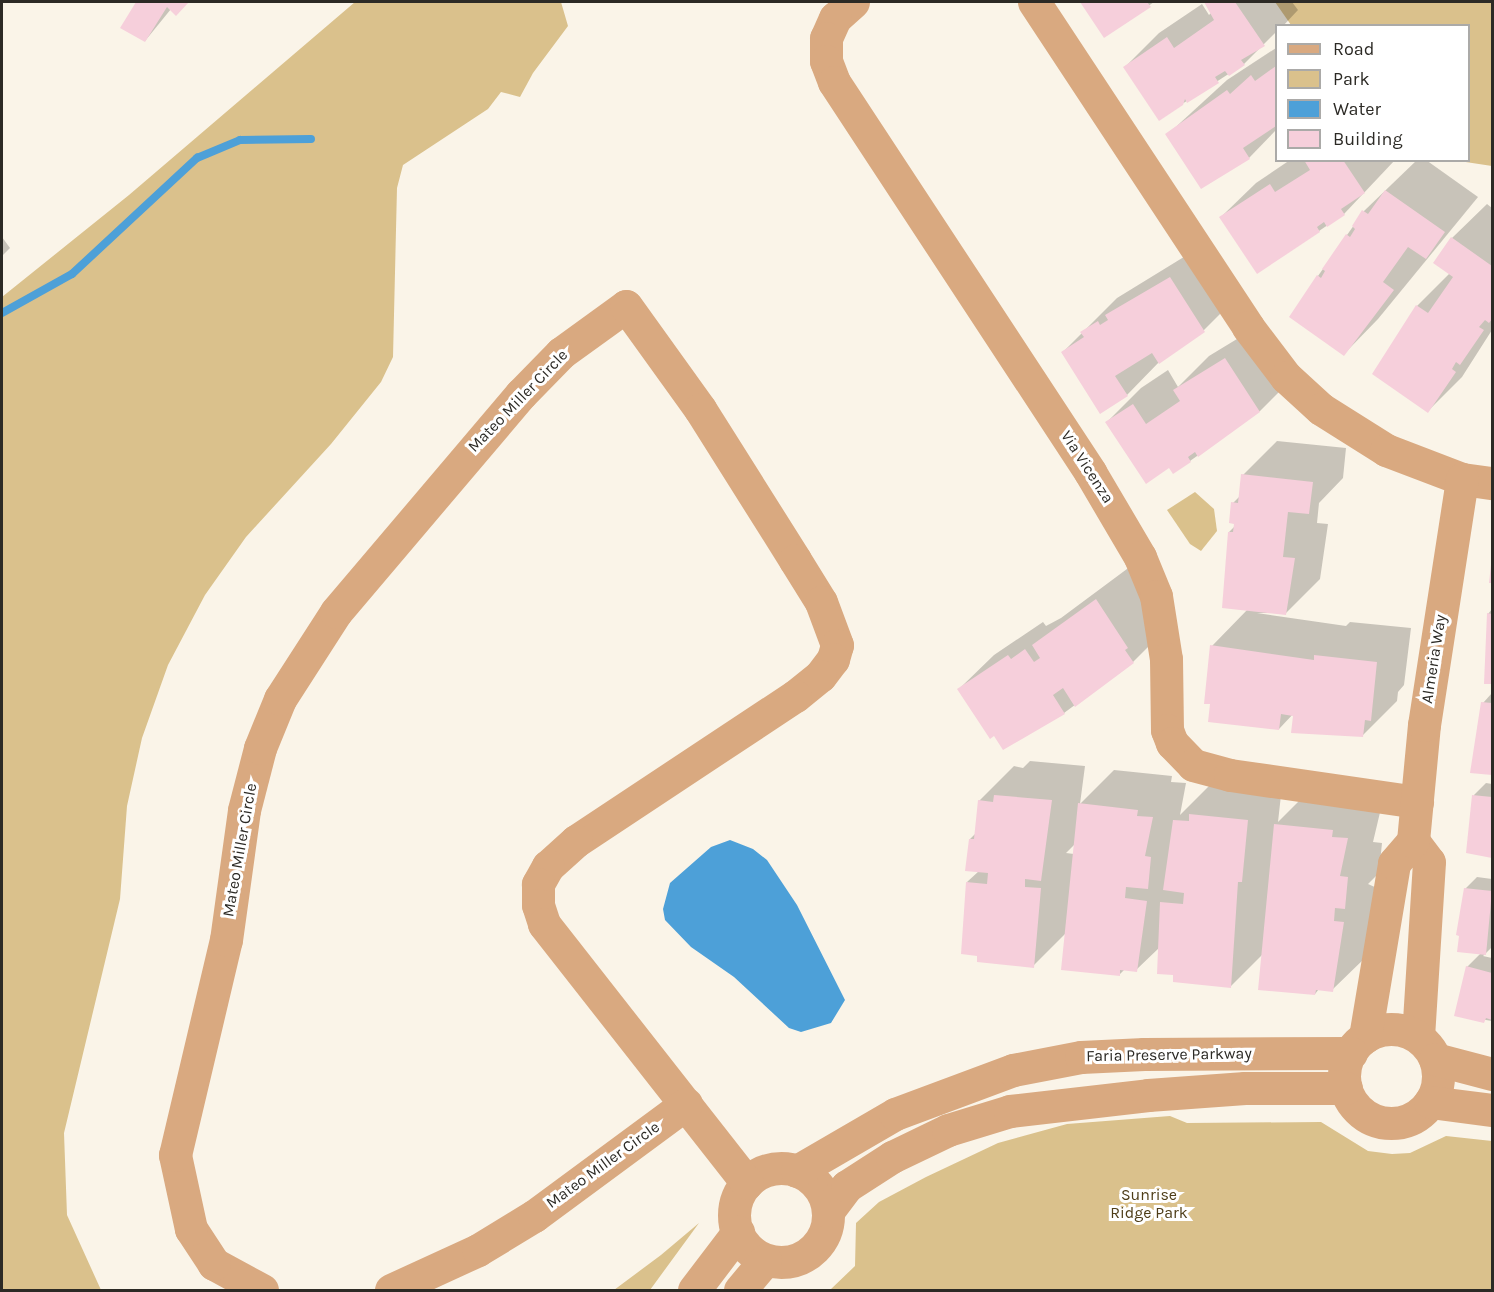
<!DOCTYPE html>
<style>
body{margin:0}
#map{position:relative;width:1494px;height:1292px;overflow:hidden;background:#faf4e8;font-family:Karla,sans-serif}
div>[style]{position:absolute}
[style*='--x']{left:calc(var(--x)*1px);top:calc(var(--y)*1px);width:calc(var(--w)*1px);rotate:calc(var(--a)*1deg)}
.green>*{inset:0;background:#dac18c}
.water>*{inset:0;background:#4da0d8}
.shadow>*{inset:0;background:#0003}
.stream>*{height:8px;margin:-4px;padding:0 4px;transform-origin:4px;border-radius:4px;background:#4da0d8}
.building>*{inset:0;background:#f6cfdb}
.minor>*{height:33px;margin:-16.5px;padding:0 16.5px;transform-origin:16.5px;border-radius:16.5px;background:#d9a980}
.minor>.ring{margin:-16.5px;padding:0;box-sizing:content-box;background:none;border:33px solid #d9a980;border-radius:50%}
span{translate:-50% -50%;white-space:nowrap;text-align:center;line-height:1.15;-webkit-text-stroke:6px #fff;paint-order:stroke}
.street-label{font-size:16px;color:#2c2a25}
.park-label{font-size:16px;color:#4e3d18}
.frame{position:absolute;inset:0;border:3px solid #2c2a25;pointer-events:none}
.legend{position:absolute;left:1275px;top:24px;width:195px;height:138px;box-sizing:border-box;background:#fff;border:2px solid #abaaa8;margin:0;padding:8px 10px;list-style:none;font-size:18px;color:#2c2a25}
.legend li{display:flex;align-items:center;gap:12px;height:30px}
.legend b{width:30px;border:2px solid #abaaa8}
</style>
<div id="map">
<div class="green">
<i style="clip-path:polygon(355px 2px,561px 2px,568px 26px,533px 73px,520px 97px,501px 92px,488px 109px,403px 165px,397px 188px,393px 357px,381px 382px,331px 444px,246px 537px,205px 595px,168px 665px,142px 738px,127px 806px,120px 899px,64px 1133px,67px 1215px,101px 1290px,2px 1290px,2px 297px,129px 195px)"></i>
<i style="clip-path:polygon(1275px 2px,1492px 2px,1492px 166px,1459px 161px,1468px 160px,1468px 26px,1291px 25px)"></i>
<i style="clip-path:polygon(1195px 492px,1214px 509px,1217px 531px,1201px 551px,1190px 544px,1167px 510px)"></i>
<i style="clip-path:polygon(1170px 1116px,1187px 1123px,1321px 1122px,1368px 1151px,1392px 1154px,1410px 1153px,1446px 1136px,1492px 1141px,1492px 1290px,830px 1290px,855px 1266px,856px 1223px,879px 1202px,926px 1177px,998px 1143px,1067px 1124px)"></i>
<i style="clip-path:polygon(699px 1223px,650px 1290px,614px 1290px,661px 1255px)"></i>
</div>
<div class="water">
<i style="clip-path:polygon(730px 840px,753px 849px,767px 860px,797px 905px,845px 1000px,831px 1023px,801px 1032px,789px 1028px,734px 977px,691px 947px,665px 920px,663px 909px,670px 883px,711px 847px)"></i>
</div>
<div class="shadow">
<i style="clip-path:polygon(137px 2px,188px 2px,176px 14px,171px 9px,145px 41px,122px 28px)"></i>
<i style="clip-path:polygon(1082px 2px,1154px 2px,1105px 36px)"></i>
<i style="clip-path:polygon(1206px 2px,1292px 2px,1298px 10px,1283px 26px,1276px 26px,1276px 32px,1244px 64px,1182px 104px,1125px 67px,1159px 33px,1202px 4px,1209px 15px,1211px 13px)"></i>
<i style="clip-path:polygon(1276px 48px,1276px 130px,1249px 158px,1167px 135px,1227px 80px)"></i>
<i style="clip-path:polygon(1290px 160px,1395px 160px,1344px 214px,1319px 231px,1221px 217px,1256px 183px)"></i>
<i style="clip-path:polygon(1417px 160px,1426px 160px,1478px 197px,1378px 319px,1344px 354px,1318px 276px,1364px 211px)"></i>
<i style="clip-path:polygon(1487px 204px,1492px 208px,1492px 330px,1462px 377px,1428px 411px,1417px 306px,1450px 273px,1452px 238px)"></i>
<i style="clip-path:polygon(2px 237px,10px 248px,2px 256px)"></i>
<i style="clip-path:polygon(1205px 244px,1238px 296px,1204px 330px,1161px 360px,1127px 395px,1062px 353px,1117px 298px)"></i>
<i style="clip-path:polygon(1260px 325px,1294px 377px,1260px 411px,1190px 461px,1169px 466px,1107px 422px,1141px 388px,1168px 370px,1178px 387px,1209px 356px)"></i>
<i style="clip-path:polygon(1277px 441px,1346px 448px,1343px 478px,1319px 503px,1317px 523px,1328px 524px,1320px 579px,1286px 613px,1257px 613px,1346px 626px,1350px 622px,1411px 628px,1404px 685px,1398px 692px,1397px 701px,1363px 735px,1295px 712px,1279px 729px,1212px 646px,1248px 609px,1229px 532px,1235px 526px,1233px 503px,1240px 496px,1243px 475px)"></i>
<i style="clip-path:polygon(1131px 566px,1167px 628px,1133px 662px,1064px 713px,1004px 748px,959px 689px,994px 655px,1043px 622px,1046px 626px,1061px 618px)"></i>
<i style="clip-path:polygon(1492px 609px,1492px 683px,1486px 682px,1488px 614px)"></i>
<i style="clip-path:polygon(1492px 693px,1492px 774px,1472px 771px,1483px 703px)"></i>
<i style="clip-path:polygon(evenodd,1030px 761px,1085px 766px,1080px 804px,1114px 770px,1172px 776px,1171px 782px,1186px 783px,1180px 815px,1209px 786px,1282px 786px,1278px 822px,1310px 790px,1382px 804px,1373px 842px,1382px 843px,1379px 873px,1368px 884px,1377px 888px,1367px 956px,1332px 990px,1319px 989px,1315px 994px,1263px 954px,1231px 986px,1175px 974px,1160px 947px,1136px 970px,1125px 969px,1119px 975px,1066px 933px,1033px 966px,967px 882px,979px 871px,970px 839px,976px 833px,979px 801px,1014px 766px,1023px 768px,1030px 761px,1076px 843px,1074px 854px,1066px 853px,1076px 843px)"></i>
<i style="clip-path:polygon(1486px 783px,1492px 784px,1492px 855px,1468px 852px,1474px 795px)"></i>
<i style="clip-path:polygon(1477px 877px,1492px 879px,1492px 947px,1483px 956px,1492px 958px,1492px 1021px,1456px 1015px,1467px 967px,1481px 953px,1465px 889px)"></i>
</div>
<div class="stream">
<i style="--x:2;--y:313;--w:80;--a:-29.1"></i>
<i style="--x:72;--y:274;--w:171;--a:-42.9"></i>
<i style="--x:197;--y:158;--w:47;--a:-22.7"></i>
<i style="--x:240;--y:140;--w:71;--a:-0.8"></i>
</div>
<div class="building">
<i style="clip-path:polygon(136px 2px,189px 2px,176px 16px,167px 7px,145px 42px,120px 28px)"></i>
<i style="clip-path:polygon(1080px 2px,1147px 2px,1151px 7px,1104px 38px)"></i>
<i style="clip-path:polygon(1204px 2px,1235px 2px,1265px 46px,1241px 60px,1245px 65px,1229px 76px,1225px 71px,1215px 77px,1219px 83px,1187px 103px,1185px 99px,1183px 105px,1159px 121px,1123px 67px,1167px 37px,1174px 48px,1214px 20px)"></i>
<i style="clip-path:polygon(1276px 66px,1276px 126px,1243px 148px,1250px 159px,1201px 189px,1165px 134px,1227px 90px,1230px 94px,1251px 75px,1255px 81px)"></i>
<i style="clip-path:polygon(1304px 160px,1343px 160px,1365px 193px,1341px 209px,1345px 215px,1327px 227px,1324px 222px,1317px 227px,1320px 232px,1257px 274px,1219px 217px,1270px 184px,1275px 192px,1310px 170px)"></i>
<i style="clip-path:polygon(1385px 190px,1445px 232px,1426px 259px,1408px 247px,1383px 282px,1394px 290px,1344px 356px,1289px 317px,1317px 275px,1321px 278px,1325px 271px,1322px 269px,1346px 234px,1350px 237px,1355px 229px,1352px 226px,1362px 210px,1368px 214px)"></i>
<i style="clip-path:polygon(1451px 237px,1492px 266px,1492px 319px,1489px 323px,1485px 320px,1479px 327px,1484px 330px,1460px 365px,1456px 362px,1452px 369px,1456px 372px,1428px 413px,1372px 374px,1416px 305px,1428px 313px,1453px 277px,1433px 263px)"></i>
<i style="clip-path:polygon(1170px 277px,1205px 332px,1159px 364px,1152px 353px,1115px 376px,1128px 396px,1100px 414px,1061px 352px,1084px 337px,1080px 332px,1098px 321px,1100px 325px,1108px 320px,1105px 315px)"></i>
<i style="clip-path:polygon(1225px 358px,1260px 412px,1198px 457px,1195px 452px,1188px 457px,1191px 462px,1173px 474px,1169px 468px,1146px 484px,1105px 422px,1133px 404px,1146px 424px,1180px 401px,1173px 390px)"></i>
<i style="clip-path:polygon(1241px 474px,1313px 482px,1309px 514px,1288px 512px,1283px 557px,1295px 558px,1286px 615px,1222px 608px,1228px 532px,1233px 532px,1234px 524px,1229px 523px,1231px 502px,1238px 503px)"></i>
<i style="clip-path:polygon(1491px 565px,1492px 565px,1492px 583px,1489px 583px)"></i>
<i style="clip-path:polygon(1096px 599px,1128px 648px,1125px 650px,1134px 663px,1075px 707px,1063px 688px,1053px 695px,1065px 714px,1003px 750px,994px 736px,990px 739px,957px 689px,1008px 655px,1011px 659px,1025px 649px,1034px 662px,1040px 658px,1032px 645px)"></i>
<i style="clip-path:polygon(1487px 613px,1492px 614px,1492px 684px,1484px 684px)"></i>
<i style="clip-path:polygon(1210px 645px,1314px 660px,1314px 655px,1377px 662px,1371px 721px,1365px 720px,1363px 737px,1291px 733px,1293px 716px,1281px 714px,1279px 730px,1208px 722px,1210px 704px,1204px 704px)"></i>
<i style="clip-path:polygon(1481px 702px,1492px 703px,1492px 775px,1470px 773px)"></i>
<i style="clip-path:polygon(994px 795px,1052px 800px,1041px 881px,1025px 879px,1025px 887px,1041px 888px,1034px 968px,977px 962px,977px 956px,961px 954px,966px 882px,987px 884px,988px 873px,965px 871px,969px 839px,974px 839px,978px 800px,993px 802px)"></i>
<i style="clip-path:polygon(1472px 795px,1492px 797px,1492px 858px,1466px 853px)"></i>
<i style="clip-path:polygon(1078px 803px,1138px 810px,1137px 816px,1153px 817px,1145px 856px,1151px 857px,1148px 889px,1126px 887px,1125px 898px,1147px 901px,1137px 972px,1120px 970px,1120px 976px,1061px 970px)"></i>
<i style="clip-path:polygon(1189px 814px,1248px 820px,1242px 882px,1238px 882px,1231px 988px,1173px 982px,1173px 975px,1157px 974px,1160px 902px,1183px 904px,1184px 893px,1163px 890px,1173px 820px,1189px 821px)"></i>
<i style="clip-path:polygon(1274px 824px,1333px 830px,1332px 837px,1348px 838px,1340px 876px,1348px 877px,1345px 909px,1335px 908px,1334px 921px,1344px 922px,1333px 992px,1316px 990px,1315px 995px,1258px 990px)"></i>
<i style="clip-path:polygon(1464px 888px,1492px 891px,1486px 955px,1457px 952px,1459px 936px,1456px 935px)"></i>
<i style="clip-path:polygon(1466px 966px,1492px 973px,1492px 1020px,1486px 1018px,1484px 1023px,1454px 1016px)"></i>
</div>
<div class="minor">
<i style="--x:853;--y:2;--w:24;--a:138"></i>
<i style="--x:835;--y:18;--w:22;--a:114"></i>
<i style="--x:826;--y:38;--w:23;--a:90"></i>
<i style="--x:826;--y:61;--w:22;--a:69"></i>
<i style="--x:834;--y:82;--w:467;--a:56.7"></i>
<i style="--x:1090;--y:472;--w:99;--a:59.5"></i>
<i style="--x:1140;--y:557;--w:42;--a:67.7"></i>
<i style="--x:1156;--y:596;--w:64;--a:81"></i>
<i style="--x:1166;--y:659;--w:71;--a:89.2"></i>
<i style="--x:1167;--y:730;--w:14;--a:69"></i>
<i style="--x:1172;--y:743;--w:30;--a:46"></i>
<i style="--x:1193;--y:765;--w:38;--a:15"></i>
<i style="--x:1230;--y:775;--w:189;--a:8.2"></i>
<i style="--x:1034;--y:2;--w:389;--a:56.6"></i>
<i style="--x:1248;--y:327;--w:63;--a:52.8"></i>
<i style="--x:1286;--y:377;--w:47;--a:42.4"></i>
<i style="--x:1321;--y:409;--w:77;--a:32.2"></i>
<i style="--x:1386;--y:450;--w:81;--a:20.9"></i>
<i style="--x:1462;--y:479;--w:30;--a:8"></i>
<i style="--x:1413;--y:841;--w:26;--a:53"></i>
<i style="--x:1429;--y:862;--w:175;--a:93.6"></i>
<i class="ring" style="left:1344px;top:1029px;width:61px;height:61px"></i>
<i style="--x:1365;--y:1037;--w:176;--a:-80.5"></i>
<i style="--x:1394;--y:863;--w:29;--a:-49"></i>
<i style="--x:1413;--y:841;--w:117;--a:-84.6"></i>
<i style="--x:1424;--y:725;--w:249;--a:-81.2"></i>
<i style="--x:1435;--y:1059;--w:59;--a:14.7"></i>
<i style="--x:1430;--y:1102;--w:63;--a:7.4"></i>
<i class="ring" style="left:734px;top:1168px;width:61px;height:61px"></i>
<i style="--x:797;--y:1171;--w:113;--a:-30.2"></i>
<i style="--x:895;--y:1114;--w:126;--a:-20.4"></i>
<i style="--x:1013;--y:1070;--w:69;--a:-10.8"></i>
<i style="--x:1081;--y:1057;--w:63;--a:-2.7"></i>
<i style="--x:1144;--y:1054;--w:207;--a:-0.3"></i>
<i style="--x:828;--y:1211;--w:31;--a:-53"></i>
<i style="--x:847;--y:1186;--w:54;--a:-32.8"></i>
<i style="--x:892;--y:1157;--w:62;--a:-25.7"></i>
<i style="--x:948;--y:1130;--w:65;--a:-17"></i>
<i style="--x:1010;--y:1111;--w:139;--a:-6.6"></i>
<i style="--x:1148;--y:1095;--w:97;--a:-4.1"></i>
<i style="--x:1245;--y:1088;--w:101;--a:0"></i>
<i style="--x:262;--y:1290;--w:55;--a:-151.6"></i>
<i style="--x:214;--y:1264;--w:42;--a:-123.3"></i>
<i style="--x:191;--y:1229;--w:76;--a:-102.2"></i>
<i style="--x:175;--y:1155;--w:221;--a:-76.7"></i>
<i style="--x:226;--y:940;--w:131;--a:-82.1"></i>
<i style="--x:244;--y:810;--w:64;--a:-75.5"></i>
<i style="--x:260;--y:748;--w:53;--a:-67.8"></i>
<i style="--x:280;--y:699;--w:103;--a:-57.2"></i>
<i style="--x:336;--y:612;--w:286;--a:-49.7"></i>
<i style="--x:521;--y:394;--w:57;--a:-45.7"></i>
<i style="--x:561;--y:353;--w:80;--a:-35.9"></i>
<i style="--x:626;--y:306;--w:127;--a:54.3"></i>
<i style="--x:700;--y:409;--w:178;--a:57.8"></i>
<i style="--x:795;--y:560;--w:49;--a:58.2"></i>
<i style="--x:821;--y:602;--w:46;--a:69.6"></i>
<i style="--x:837;--y:645;--w:15;--a:106"></i>
<i style="--x:833;--y:659;--w:21;--a:127"></i>
<i style="--x:820;--y:676;--w:32;--a:141"></i>
<i style="--x:795;--y:696;--w:263;--a:146.5"></i>
<i style="--x:576;--y:841;--w:38;--a:138"></i>
<i style="--x:548;--y:866;--w:21;--a:119"></i>
<i style="--x:538;--y:884;--w:21;--a:90"></i>
<i style="--x:538;--y:905;--w:20;--a:72"></i>
<i style="--x:544;--y:924;--w:329;--a:51.9"></i>
<i style="--x:391;--y:1290;--w:96;--a:-24.7"></i>
<i style="--x:478;--y:1250;--w:66;--a:-31.3"></i>
<i style="--x:534;--y:1216;--w:189;--a:-36.4"></i>
<i style="--x:694;--y:1290;--w:73;--a:-52.8"></i>
<i style="--x:740;--y:1290;--w:39;--a:-50"></i>
</div>
<div class="street-label">
<span style="left:518px;top:401px;rotate:-46deg">Mateo Miller Circle</span>
<span style="left:1087px;top:467px;rotate:57deg">Via Vicenza</span>
<span style="left:1434px;top:659px;rotate:-81deg">Almeria Way</span>
<span style="left:240px;top:850px;rotate:-80deg">Mateo Miller Circle</span>
<span style="left:1169px;top:1055px;rotate:-1deg">Faria Preserve Parkway</span>
<span style="left:603px;top:1165px;rotate:-36deg">Mateo Miller Circle</span>
</div>
<div class="park-label">
<span style="left:1149px;top:1204px">Sunrise<br>Ridge Park</span>
</div>
<div class="frame"></div>
<ul class="legend">
<li><b style="height:8px;background:#d9a980"></b>Road</li>
<li><b style="height:16px;background:#dac18c"></b>Park</li>
<li><b style="height:16px;background:#4da0d8"></b>Water</li>
<li><b style="height:16px;background:#f6cfdb"></b>Building</li>
</ul>
</div>
